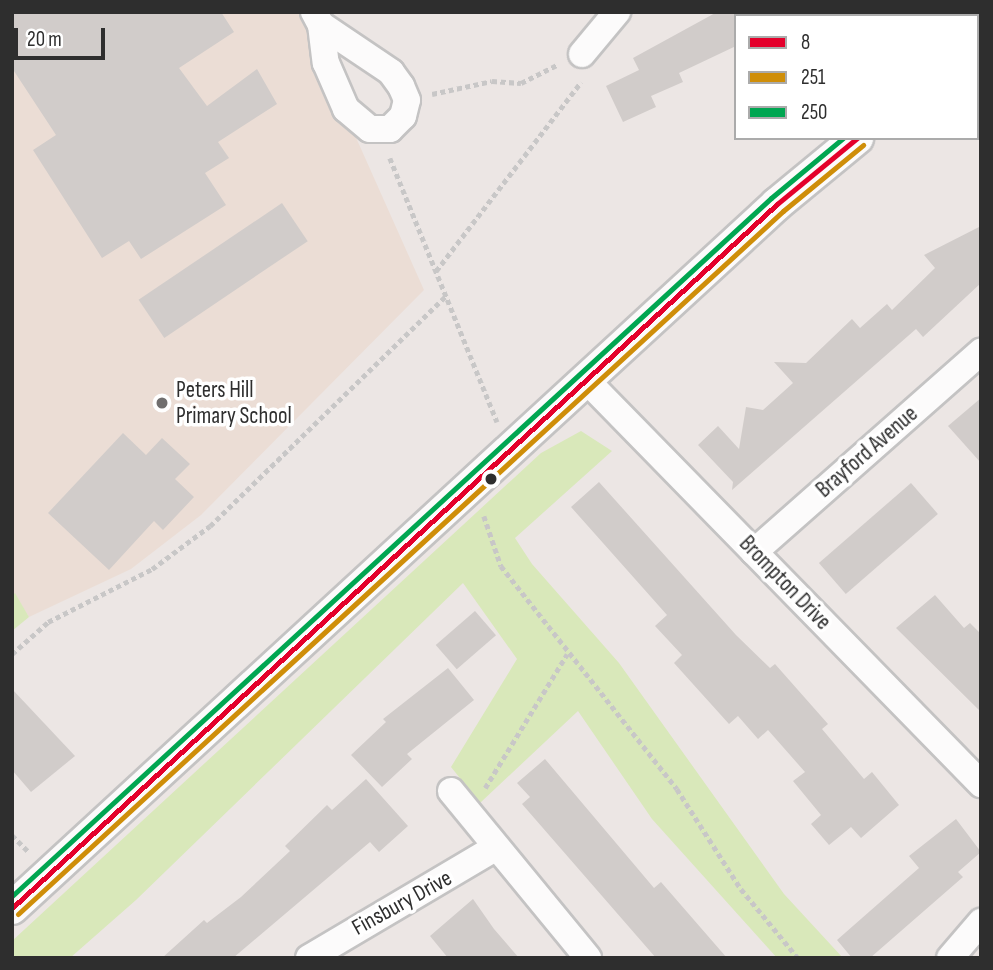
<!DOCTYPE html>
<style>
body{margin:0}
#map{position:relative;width:993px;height:970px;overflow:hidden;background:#ece6e4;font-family:"Sofia Sans Condensed",sans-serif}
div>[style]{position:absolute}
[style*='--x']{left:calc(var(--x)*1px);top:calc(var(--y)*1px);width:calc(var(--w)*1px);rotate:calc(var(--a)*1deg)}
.education>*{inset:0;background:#ebddd5}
.green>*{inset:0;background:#d9e8ba}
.building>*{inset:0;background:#d1ccca;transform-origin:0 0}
.path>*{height:4.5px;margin-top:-2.25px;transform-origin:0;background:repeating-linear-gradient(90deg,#c8c7c7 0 5px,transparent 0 8.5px)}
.roads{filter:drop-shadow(2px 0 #c4c3c3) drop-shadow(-2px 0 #c4c3c3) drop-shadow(0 2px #c4c3c3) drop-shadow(0 -2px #c4c3c3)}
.minor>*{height:26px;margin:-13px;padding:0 13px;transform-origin:13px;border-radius:13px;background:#fcfbfb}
.tertiary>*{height:32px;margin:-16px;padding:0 16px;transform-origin:16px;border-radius:16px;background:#fcfbfb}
.bus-1>*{height:5px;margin:-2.5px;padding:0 2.5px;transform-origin:2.5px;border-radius:2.5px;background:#e4002b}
.bus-2>*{height:5px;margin:-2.5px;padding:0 2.5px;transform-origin:2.5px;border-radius:2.5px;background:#cf8e09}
.bus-3>*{height:5px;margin:-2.5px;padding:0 2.5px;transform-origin:2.5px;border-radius:2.5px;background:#00a651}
.dots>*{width:19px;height:19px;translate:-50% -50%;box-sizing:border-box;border:4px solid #fff;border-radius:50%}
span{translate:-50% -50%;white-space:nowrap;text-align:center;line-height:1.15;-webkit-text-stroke:7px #fff;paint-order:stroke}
.poi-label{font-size:23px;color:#2e2e2e}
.left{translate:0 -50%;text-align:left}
.street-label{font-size:23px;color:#2e2e2e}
.frame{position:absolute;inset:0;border:14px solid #2e2e2e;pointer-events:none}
.legend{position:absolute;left:734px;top:14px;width:245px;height:126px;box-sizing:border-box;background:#fff;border:2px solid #ababab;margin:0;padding:9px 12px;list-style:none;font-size:21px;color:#2e2e2e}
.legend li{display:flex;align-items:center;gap:14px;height:35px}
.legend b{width:35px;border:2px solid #ababab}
.scale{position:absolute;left:14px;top:28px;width:91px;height:32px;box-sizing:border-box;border:4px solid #2e2e2e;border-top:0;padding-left:9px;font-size:21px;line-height:24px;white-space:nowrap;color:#2e2e2e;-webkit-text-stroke:5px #fff;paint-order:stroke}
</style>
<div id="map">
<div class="education">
<i style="clip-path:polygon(12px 12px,300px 12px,424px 290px,201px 515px,131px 569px,29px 617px,15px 594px,12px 596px)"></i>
</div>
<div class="green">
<i style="clip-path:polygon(581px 431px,612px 451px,515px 538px,532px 564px,619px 663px,784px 894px,843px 958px,777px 958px,652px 819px,578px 711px,480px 803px,451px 767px,517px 659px,463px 583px,136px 900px,70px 958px,12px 958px,12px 941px,541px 453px)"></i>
<i style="clip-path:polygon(15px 593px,29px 617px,12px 631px,12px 596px)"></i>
</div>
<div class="building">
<i style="clip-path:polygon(12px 12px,221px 12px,234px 32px,179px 68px,207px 106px,257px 69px,277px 104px,218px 142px,229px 158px,205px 173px,226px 205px,141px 259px,129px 241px,102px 258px,33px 150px,56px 135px,12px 68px)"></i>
<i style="clip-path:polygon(717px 12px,736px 12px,736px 46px,679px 73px,683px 82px,651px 96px,656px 107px,623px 122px,606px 86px,639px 70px,633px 58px)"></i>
<i style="left:282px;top:203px;width:46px;height:173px;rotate:56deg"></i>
<i style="clip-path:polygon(981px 226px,981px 283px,923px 337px,916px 329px,732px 490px,733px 482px,698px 445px,718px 426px,739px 449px,746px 407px,763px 410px,793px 383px,774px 362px,806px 363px,852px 319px,860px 328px,887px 304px,892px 310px,935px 268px,924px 255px)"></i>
<i style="clip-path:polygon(981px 398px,981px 463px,948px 426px)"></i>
<i style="clip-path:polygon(123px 433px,146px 455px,162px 438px,190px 464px,175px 479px,194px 497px,163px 530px,154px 521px,109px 570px,48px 513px)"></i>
<i style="clip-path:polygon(599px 482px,736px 635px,770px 668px,775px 664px,828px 724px,822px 729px,864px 779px,872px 772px,899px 805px,861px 838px,851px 827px,829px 845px,811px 824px,821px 815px,793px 781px,805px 772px,768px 730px,758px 739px,738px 716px,729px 724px,674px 663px,682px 655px,655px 626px,667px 615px,571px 507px)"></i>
<i style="left:911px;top:483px;width:41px;height:122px;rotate:49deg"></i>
<i style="clip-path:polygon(935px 595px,964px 628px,970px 623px,981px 634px,981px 712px,896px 628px)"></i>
<i style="left:475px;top:611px;width:32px;height:52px;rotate:49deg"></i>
<i style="clip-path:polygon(448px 668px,474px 700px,407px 754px,412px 759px,382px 787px,351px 755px,386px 722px,383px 719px)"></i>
<i style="clip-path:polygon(12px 689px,75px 756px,31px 792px,12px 770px)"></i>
<i style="clip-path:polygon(545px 759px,654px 888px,661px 882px,727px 958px,656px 958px,522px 804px,530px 797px,517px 783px)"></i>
<i style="clip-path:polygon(366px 779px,408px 826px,379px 852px,370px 842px,233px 958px,162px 958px,204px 920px,207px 923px,241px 897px,290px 851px,285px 846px,327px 805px,332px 810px)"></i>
<i style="clip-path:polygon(956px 819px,981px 852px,958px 872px,963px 877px,870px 958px,852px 958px,837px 940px,919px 868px,909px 856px)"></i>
<i style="clip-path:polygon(473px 899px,494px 929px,519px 958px,448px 958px,430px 936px)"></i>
</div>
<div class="path">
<i style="--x:432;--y:94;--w:61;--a:-12.2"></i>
<i style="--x:492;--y:81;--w:29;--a:4"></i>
<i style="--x:521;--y:83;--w:40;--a:-26.6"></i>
<i style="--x:390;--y:158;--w:285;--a:67.9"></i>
<i style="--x:436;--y:271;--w:238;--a:-52.5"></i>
<i style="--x:484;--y:516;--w:53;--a:71.2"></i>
<i style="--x:501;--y:566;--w:284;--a:51.7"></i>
<i style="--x:677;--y:789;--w:119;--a:57.4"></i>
<i style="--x:741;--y:889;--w:89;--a:50.4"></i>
<i style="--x:12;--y:654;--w:48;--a:-41.6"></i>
<i style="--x:48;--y:622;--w:117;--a:-27"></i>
<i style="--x:152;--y:569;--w:72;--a:-36.6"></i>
<i style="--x:210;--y:526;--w:330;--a:-44.3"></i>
<i style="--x:485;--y:788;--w:157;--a:-58.5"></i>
<i style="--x:12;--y:835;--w:24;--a:45"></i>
</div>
<div class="roads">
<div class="minor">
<i style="--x:314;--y:12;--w:15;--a:62"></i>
<i style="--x:321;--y:25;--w:38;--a:83"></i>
<i style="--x:326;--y:63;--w:50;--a:66.5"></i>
<i style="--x:346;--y:109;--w:31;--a:40"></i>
<i style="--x:370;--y:129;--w:20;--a:0"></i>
<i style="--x:390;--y:129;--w:18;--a:-45"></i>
<i style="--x:403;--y:116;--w:16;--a:-76"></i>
<i style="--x:407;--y:100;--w:15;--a:-113"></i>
<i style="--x:401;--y:86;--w:17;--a:-126"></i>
<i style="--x:391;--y:72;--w:84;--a:-146.1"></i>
<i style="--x:582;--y:54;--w:55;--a:-50.2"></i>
<i style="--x:589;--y:383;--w:561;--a:45.65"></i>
<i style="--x:754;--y:552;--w:303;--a:-41.4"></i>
<i style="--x:451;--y:791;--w:216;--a:50.6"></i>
<i style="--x:309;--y:958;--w:216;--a:-30.6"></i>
<i style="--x:950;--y:958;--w:48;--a:-49.3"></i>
</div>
<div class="tertiary">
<i style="--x:977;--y:52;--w:4;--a:-27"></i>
<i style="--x:12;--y:908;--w:1040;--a:-42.62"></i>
<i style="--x:777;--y:204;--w:104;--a:-39.5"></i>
</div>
</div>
<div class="bus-1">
<i style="--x:12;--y:908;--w:1040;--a:-42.62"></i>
<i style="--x:777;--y:204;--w:104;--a:-39.5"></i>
</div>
<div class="bus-2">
<i style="--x:18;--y:914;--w:1039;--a:-42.58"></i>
<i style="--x:783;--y:211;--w:104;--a:-39.5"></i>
</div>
<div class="bus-3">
<i style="--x:12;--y:896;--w:1031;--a:-42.6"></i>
<i style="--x:771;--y:198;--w:94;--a:-39.8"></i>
</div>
<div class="dots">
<i style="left:162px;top:403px;background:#706e6e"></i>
<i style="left:491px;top:479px;background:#2e2e2e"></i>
</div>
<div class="poi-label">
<span class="left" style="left:176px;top:403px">Peters Hill<br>Primary School</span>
</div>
<div class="street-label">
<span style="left:867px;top:452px;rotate:-41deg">Brayford Avenue</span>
<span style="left:785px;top:583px;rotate:46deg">Brompton Drive</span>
<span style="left:402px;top:903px;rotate:-29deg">Finsbury Drive</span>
</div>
<div class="frame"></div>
<ul class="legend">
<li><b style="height:9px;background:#e4002b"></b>8</li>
<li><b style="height:9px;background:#cf8e09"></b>251</li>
<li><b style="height:9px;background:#00a651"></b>250</li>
</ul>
<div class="scale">20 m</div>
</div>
